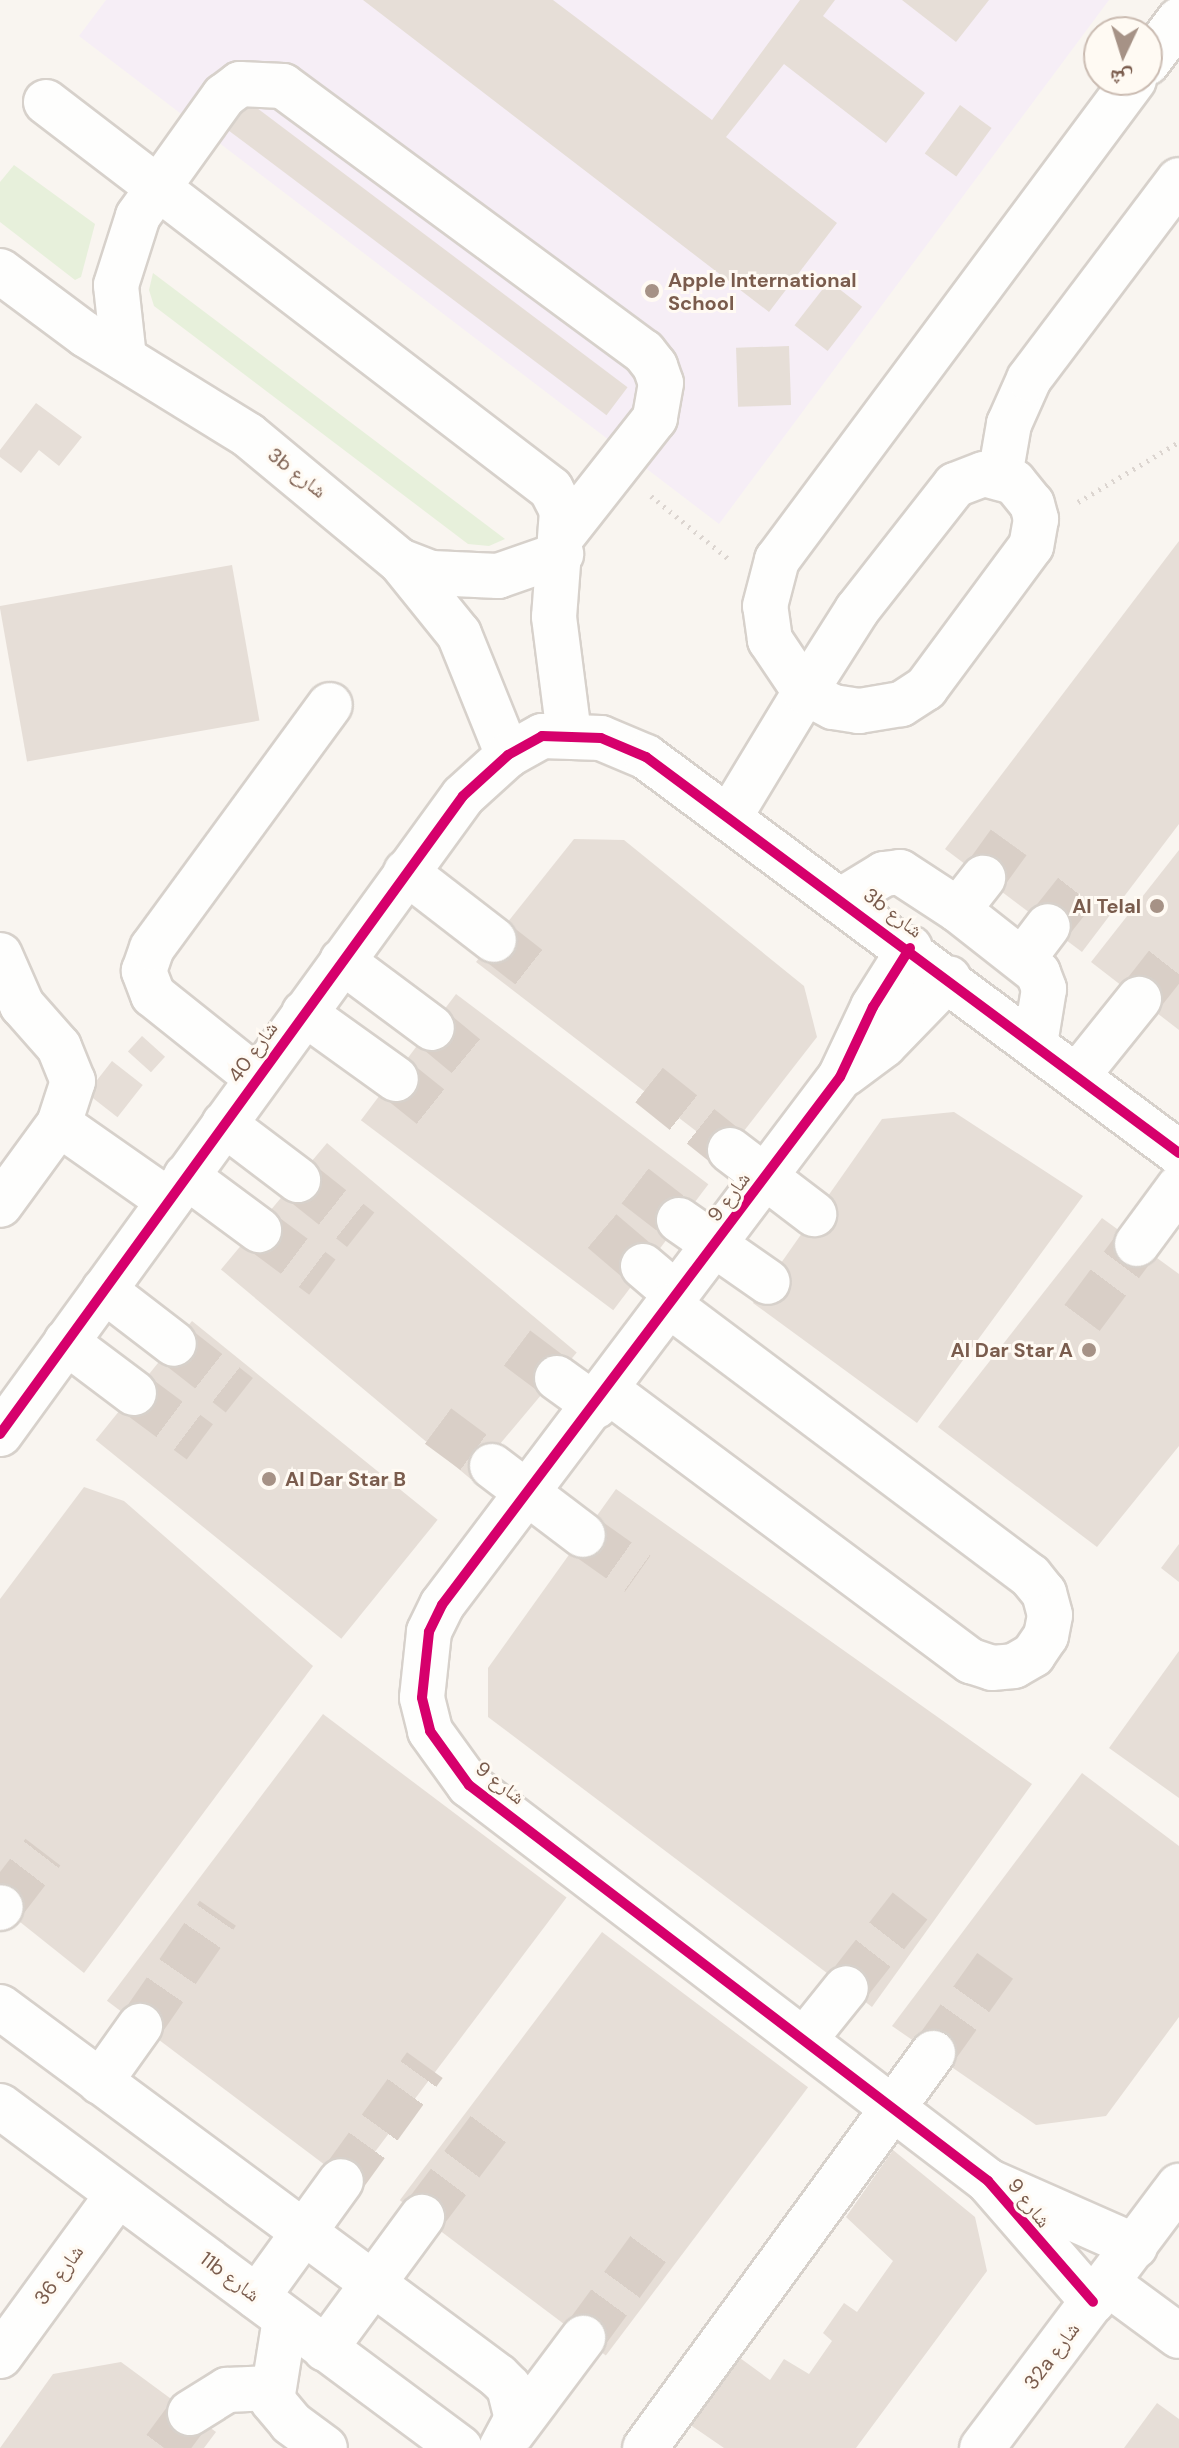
<!DOCTYPE html>
<meta charset="utf-8">
<style>
body{margin:0}
#map{position:relative;width:1179px;height:2448px;overflow:hidden;background:#f9f5f0;font-family:"DM Sans","Noto Naskh Arabic",sans-serif}
div>[style]{position:absolute}
[style*='--x']{left:calc(var(--x)*1px);top:calc(var(--y)*1px);width:calc(var(--w)*1px);rotate:calc(var(--a)*1deg)}
.education>*{inset:0;background:#f6eef6}
.green>*{inset:0;background:#e7f0db}
.building>*{inset:0;background:#e6ded7;transform-origin:0 0}
.minor-tunnel>*{height:44px;margin-top:-22px;transform-origin:0;background:repeating-linear-gradient(90deg,#d9cfc7 0 44px,transparent 0 66px)}
.path>*{height:5px;margin-top:-2.5px;transform-origin:0;background:repeating-linear-gradient(90deg,#dcd5d0 0 2px,transparent 0 8px)}
.roads{filter:drop-shadow(2px 0 #d7d1cb) drop-shadow(-2px 0 #d7d1cb) drop-shadow(0 2px #d7d1cb) drop-shadow(0 -2px #d7d1cb)}
.minor>*{height:44px;margin:-22px;padding:0 22px;transform-origin:22px;border-radius:22px;background:#fefefd}
.cycleway>*{height:10px;margin:-5px;padding:0 5px;transform-origin:5px;border-radius:5px;background:#d6006c}
.dots>*{width:22px;height:22px;translate:-50% -50%;box-sizing:border-box;border:4px solid #fffaf3;border-radius:50%}
span{translate:-50% -50%;white-space:nowrap;text-align:center;line-height:1.15;-webkit-text-stroke:6px #fffaf3;paint-order:stroke}
.poi-label{font-size:20px;color:#7a5c4d;font-weight:700}
.left{translate:0 -50%;text-align:left}
.right{translate:-100% -50%;text-align:right}
.street-label{font-size:20px;color:#7a5c4d}
.north{position:absolute;left:1083px;top:16px;width:80px;height:80px;box-sizing:border-box;background:#fffaf3;border:2px solid #cabbb1;border-radius:50%;rotate:184deg;font-size:22px;font-weight:700;line-height:32px;text-align:center;color:#7a5c4d}
.north::after{content:'';display:block;margin:auto;width:28px;height:36px;background:#a69286;clip-path:polygon(50% 0,100% 100%,50% 72%,0 100%)}
</style>
<div id="map">
<div class="education">
<i style="clip-path:polygon(106px 0,1109px 0,719px 524px,79px 36px)"></i>
</div>
<div class="green">
<i style="clip-path:polygon(14px 165px,95px 224px,81px 277px,75px 280px,0 222px,0 182px)"></i>
<i style="clip-path:polygon(153px 273px,505px 539px,489px 546px,468px 544px,154px 306px,149px 290px)"></i>
</div>
<div class="building">
<i style="clip-path:polygon(363px 0,553px 0,712px 120px,800px 0,835px 0,823px 16px,925px 93px,886px 143px,784px 64px,726px 137px,837px 223px,769px 312px)"></i>
<i style="clip-path:polygon(902px 0,989px 0,956px 42px)"></i>
<i style="left:249px;top:102px;width:474px;height:35px;rotate:37deg"></i>
<i style="left:960px;top:105px;width:39px;height:60px;rotate:36deg"></i>
<i style="left:829px;top:281px;width:42px;height:56px;rotate:38deg"></i>
<i style="left:789px;top:346px;width:59px;height:53px;rotate:88deg"></i>
<i style="clip-path:polygon(36px 403px,82px 437px,59px 466px,39px 450px,21px 473px,0 457px,0 450px)"></i>
<i style="clip-path:polygon(1179px 541px,1179px 824px,1082px 952px,945px 849px)"></i>
<i style="left:232px;top:565px;width:158px;height:236px;rotate:80deg"></i>
<i style="clip-path:polygon(574px 839px,624px 840px,804px 986px,817px 1037px,726px 1154px,476px 962px)"></i>
<i style="clip-path:polygon(1179px 850px,1179px 1030px,1091px 962px)"></i>
<i style="left:456px;top:994px;width:316px;height:158px;rotate:37deg"></i>
<i style="left:142px;top:1036px;width:31px;height:21px;rotate:42deg"></i>
<i style="left:112px;top:1061px;width:39px;height:41px;rotate:38deg"></i>
<i style="clip-path:polygon(954px 1112px,1083px 1196px,917px 1423px,753px 1303px,882px 1119px)"></i>
<i style="left:327px;top:1143px;width:326px;height:165px;rotate:40deg"></i>
<i style="clip-path:polygon(1102px 1218px,1179px 1274px,1179px 1446px,1097px 1547px,938px 1427px)"></i>
<i style="left:192px;top:1321px;width:316px;height:153px;rotate:39deg"></i>
<i style="clip-path:polygon(84px 1487px,124px 1501px,313px 1666px,84px 1973px,0 1906px,0 1599px)"></i>
<i style="clip-path:polygon(616px 1489px,1032px 1784px,872px 2007px,488px 1717px,488px 1668px)"></i>
<i style="clip-path:polygon(1179px 1544px,1179px 1582px,1161px 1568px)"></i>
<i style="clip-path:polygon(1179px 1651px,1179px 1798px,1109px 1748px)"></i>
<i style="left:323px;top:1714px;width:305px;height:359px;rotate:37deg"></i>
<i style="clip-path:polygon(1082px 1773px,1179px 1846px,1179px 2017px,1106px 2116px,1036px 2125px,892px 2026px)"></i>
<i style="left:602px;top:1932px;width:258px;height:336px;rotate:37deg"></i>
<i style="clip-path:polygon(893px 2150px,975px 2217px,987px 2271px,856px 2448px,724px 2448px,689px 2424px,740px 2358px,770px 2380px,784px 2359px,809px 2374px,832px 2341px,823px 2333px,844px 2303px,857px 2312px,893px 2261px,846px 2217px)"></i>
<i style="clip-path:polygon(121px 2362px,216px 2432px,204px 2448px,0 2448px,53px 2374px)"></i>
<i style="clip-path:polygon(1157px 2403px,1179px 2419px,1179px 2448px,1124px 2448px)"></i>
</div>
<div class="minor-tunnel">
<i style="--x:983;--y:878;--w:44;--a:-54.2"></i>
<i style="--x:1048;--y:926;--w:48;--a:-51.7"></i>
<i style="--x:494;--y:940;--w:63;--a:38"></i>
<i style="--x:1139;--y:999;--w:65;--a:-51.9"></i>
<i style="--x:432;--y:1028;--w:61;--a:39.7"></i>
<i style="--x:396;--y:1079;--w:58;--a:38.7"></i>
<i style="--x:649;--y:1085;--w:104;--a:38.7"></i>
<i style="--x:298;--y:1180;--w:80;--a:38.4"></i>
<i style="--x:635;--y:1186;--w:56;--a:37.7"></i>
<i style="--x:259;--y:1230;--w:79;--a:36.7"></i>
<i style="--x:602;--y:1231;--w:54;--a:40.5"></i>
<i style="--x:1082;--y:1318;--w:92;--a:-53.4"></i>
<i style="--x:174;--y:1344;--w:83;--a:38.1"></i>
<i style="--x:517;--y:1348;--w:50;--a:36.9"></i>
<i style="--x:134;--y:1393;--w:82;--a:36.6"></i>
<i style="--x:438;--y:1426;--w:67;--a:36.5"></i>
<i style="--x:583;--y:1535;--w:67;--a:35.3"></i>
<i style="--x:1;--y:1907;--w:69;--a:-52.6"></i>
<i style="--x:846;--y:1988;--w:104;--a:-52"></i>
<i style="--x:140;--y:2026;--w:137;--a:-55.4"></i>
<i style="--x:933;--y:2053;--w:107;--a:-54.5"></i>
<i style="--x:341;--y:2181;--w:143;--a:-54.1"></i>
<i style="--x:422;--y:2217;--w:121;--a:-53"></i>
<i style="--x:583;--y:2338;--w:115;--a:-53.8"></i>
<i style="--x:164;--y:2448;--w:44;--a:-53.4"></i>
</div>
<div class="path">
<i style="--x:651;--y:496;--w:102;--a:39"></i>
<i style="--x:1078;--y:502;--w:117;--a:-30.7"></i>
</div>
<div class="roads">
<div class="minor">
<i style="--x:1147;--y:63;--w:54;--a:-53.3"></i>
<i style="--x:46;--y:102;--w:636;--a:37.46"></i>
<i style="--x:551;--y:489;--w:25;--a:63"></i>
<i style="--x:562;--y:511;--w:106;--a:94.3"></i>
<i style="--x:554;--y:617;--w:118;--a:82.7"></i>
<i style="--x:0;--y:271;--w:107;--a:36.7"></i>
<i style="--x:86;--y:335;--w:190;--a:31.7"></i>
<i style="--x:248;--y:435;--w:197;--a:39.7"></i>
<i style="--x:400;--y:561;--w:94;--a:51.1"></i>
<i style="--x:459;--y:634;--w:131;--a:68"></i>
<i style="--x:124;--y:358;--w:73;--a:-96.3"></i>
<i style="--x:116;--y:285;--w:72;--a:-72.3"></i>
<i style="--x:138;--y:216;--w:148;--a:-54.4"></i>
<i style="--x:224;--y:96;--w:20;--a:-37"></i>
<i style="--x:240;--y:84;--w:43;--a:2.7"></i>
<i style="--x:283;--y:86;--w:448;--a:36.4"></i>
<i style="--x:644;--y:352;--w:18;--a:52"></i>
<i style="--x:655;--y:366;--w:18;--a:71"></i>
<i style="--x:661;--y:383;--w:36;--a:100"></i>
<i style="--x:655;--y:418;--w:149;--a:128.2"></i>
<i style="--x:1000;--y:476;--w:53;--a:-80.2"></i>
<i style="--x:1009;--y:424;--w:49;--a:-66"></i>
<i style="--x:1029;--y:379;--w:249;--a:-53"></i>
<i style="--x:400;--y:561;--w:34;--a:21"></i>
<i style="--x:432;--y:573;--w:66;--a:2.6"></i>
<i style="--x:498;--y:576;--w:67;--a:-19.2"></i>
<i style="--x:730;--y:816;--w:145;--a:-58.8"></i>
<i style="--x:805;--y:692;--w:97;--a:-57.6"></i>
<i style="--x:857;--y:610;--w:159;--a:-51.9"></i>
<i style="--x:955;--y:485;--w:31;--a:-21"></i>
<i style="--x:984;--y:474;--w:31;--a:15"></i>
<i style="--x:1014;--y:482;--w:28;--a:51"></i>
<i style="--x:1032;--y:504;--w:16;--a:75"></i>
<i style="--x:1036;--y:519;--w:27;--a:100"></i>
<i style="--x:1031;--y:546;--w:177;--a:126.5"></i>
<i style="--x:926;--y:688;--w:30;--a:147"></i>
<i style="--x:901;--y:704;--w:43;--a:170.5"></i>
<i style="--x:859;--y:711;--w:26;--a:-171"></i>
<i style="--x:833;--y:707;--w:32;--a:-152"></i>
<i style="--x:805;--y:692;--w:63;--a:-123.9"></i>
<i style="--x:770;--y:640;--w:34;--a:-98"></i>
<i style="--x:765;--y:606;--w:48;--a:-75.4"></i>
<i style="--x:777;--y:560;--w:598;--a:-53.36"></i>
<i style="--x:406;--y:872;--w:111;--a:37.7"></i>
<i style="--x:843;--y:899;--w:48;--a:-31.4"></i>
<i style="--x:884;--y:874;--w:16;--a:-7"></i>
<i style="--x:900;--y:872;--w:69;--a:33.2"></i>
<i style="--x:958;--y:910;--w:102;--a:38.2"></i>
<i style="--x:1038;--y:973;--w:17;--a:69"></i>
<i style="--x:1044;--y:989;--w:56;--a:99.3"></i>
<i style="--x:958;--y:910;--w:41;--a:-52"></i>
<i style="--x:910;--y:948;--w:70;--a:122.1"></i>
<i style="--x:873;--y:1007;--w:77;--a:115.2"></i>
<i style="--x:840;--y:1077;--w:661;--a:127.01"></i>
<i style="--x:442;--y:1605;--w:30;--a:116"></i>
<i style="--x:429;--y:1632;--w:66;--a:96.1"></i>
<i style="--x:422;--y:1698;--w:34;--a:76"></i>
<i style="--x:430;--y:1731;--w:67;--a:54.2"></i>
<i style="--x:469;--y:1785;--w:653;--a:37.34"></i>
<i style="--x:988;--y:2181;--w:160;--a:49"></i>
<i style="--x:0;--y:955;--w:55;--a:66.3"></i>
<i style="--x:22;--y:1005;--w:56;--a:48.6"></i>
<i style="--x:59;--y:1047;--w:37;--a:68"></i>
<i style="--x:73;--y:1081;--w:45;--a:108"></i>
<i style="--x:59;--y:1124;--w:100;--a:126.1"></i>
<i style="--x:1023;--y:959;--w:41;--a:-52.9"></i>
<i style="--x:342;--y:961;--w:112;--a:36.7"></i>
<i style="--x:304;--y:1013;--w:113;--a:35.7"></i>
<i style="--x:845;--y:1074;--w:49;--a:-36.6"></i>
<i style="--x:884;--y:1045;--w:93;--a:-45.9"></i>
<i style="--x:1077;--y:1076;--w:99;--a:-51.2"></i>
<i style="--x:257;--y:1078;--w:133;--a:-141.4"></i>
<i style="--x:153;--y:995;--w:26;--a:-111"></i>
<i style="--x:144;--y:971;--w:24;--a:-71"></i>
<i style="--x:152;--y:948;--w:301;--a:-53.8"></i>
<i style="--x:59;--y:1124;--w:134;--a:35"></i>
<i style="--x:224;--y:1124;--w:93;--a:37.1"></i>
<i style="--x:730;--y:1150;--w:106;--a:37.3"></i>
<i style="--x:186;--y:1176;--w:91;--a:36.5"></i>
<i style="--x:679;--y:1220;--w:108;--a:34.9"></i>
<i style="--x:1137;--y:1244;--w:71;--a:-53.6"></i>
<i style="--x:643;--y:1266;--w:45;--a:40.5"></i>
<i style="--x:104;--y:1290;--w:88;--a:37.6"></i>
<i style="--x:66;--y:1342;--w:85;--a:36.9"></i>
<i style="--x:557;--y:1378;--w:48;--a:35.7"></i>
<i style="--x:607;--y:1390;--w:454;--a:36.7"></i>
<i style="--x:971;--y:1661;--w:22;--a:18"></i>
<i style="--x:992;--y:1668;--w:22;--a:-5"></i>
<i style="--x:1014;--y:1666;--w:22;--a:-30"></i>
<i style="--x:1033;--y:1655;--w:23;--a:-56"></i>
<i style="--x:1046;--y:1636;--w:21;--a:-79"></i>
<i style="--x:1050;--y:1615;--w:23;--a:-105"></i>
<i style="--x:1044;--y:1593;--w:22;--a:-129"></i>
<i style="--x:1030;--y:1576;--w:450;--a:-143.1"></i>
<i style="--x:0;--y:1434;--w:788;--a:-54.03"></i>
<i style="--x:463;--y:796;--w:61;--a:-42.3"></i>
<i style="--x:508;--y:755;--w:39;--a:-29"></i>
<i style="--x:542;--y:736;--w:59;--a:1.9"></i>
<i style="--x:601;--y:738;--w:49;--a:22.9"></i>
<i style="--x:646;--y:757;--w:664;--a:36.61"></i>
<i style="--x:492;--y:1466;--w:114;--a:37.2"></i>
<i style="--x:0;--y:1908;--w:1;--a:-45"></i>
<i style="--x:0;--y:2007;--w:620;--a:36.54"></i>
<i style="--x:498;--y:2376;--w:16;--a:45"></i>
<i style="--x:509;--y:2387;--w:32;--a:76"></i>
<i style="--x:517;--y:2418;--w:34;--a:118"></i>
<i style="--x:805;--y:2039;--w:65;--a:-51.2"></i>
<i style="--x:100;--y:2082;--w:69;--a:-54.5"></i>
<i style="--x:0;--y:2106;--w:573;--a:36.63"></i>
<i style="--x:988;--y:2181;--w:161;--a:23.9"></i>
<i style="--x:1107;--y:2283;--w:89;--a:36.4"></i>
<i style="--x:257;--y:2297;--w:143;--a:-54.1"></i>
<i style="--x:285;--y:2319;--w:82;--a:99.1"></i>
<i style="--x:272;--y:2400;--w:30;--a:50"></i>
<i style="--x:291;--y:2423;--w:42;--a:36.3"></i>
<i style="--x:325;--y:2349;--w:164;--a:-53.7"></i>
<i style="--x:0;--y:2356;--w:200;--a:-53.9"></i>
<i style="--x:190;--y:2413;--w:44;--a:-31.9"></i>
<i style="--x:227;--y:2390;--w:44;--a:-2.6"></i>
<i style="--x:512;--y:2433;--w:119;--a:-53.2"></i>
<i style="--x:645;--y:2448;--w:489;--a:-53.9"></i>
<i style="--x:982;--y:2448;--w:328;--a:-53.1"></i>
</div>
</div>
<div class="cycleway">
<i style="--x:910;--y:948;--w:70;--a:122.1"></i>
<i style="--x:873;--y:1007;--w:77;--a:115.2"></i>
<i style="--x:840;--y:1077;--w:661;--a:127.01"></i>
<i style="--x:442;--y:1605;--w:30;--a:116"></i>
<i style="--x:429;--y:1632;--w:66;--a:96.1"></i>
<i style="--x:422;--y:1698;--w:34;--a:76"></i>
<i style="--x:430;--y:1731;--w:67;--a:54.2"></i>
<i style="--x:469;--y:1785;--w:653;--a:37.34"></i>
<i style="--x:988;--y:2181;--w:160;--a:49"></i>
<i style="--x:0;--y:1434;--w:788;--a:-54.03"></i>
<i style="--x:463;--y:796;--w:61;--a:-42.3"></i>
<i style="--x:508;--y:755;--w:39;--a:-29"></i>
<i style="--x:542;--y:736;--w:59;--a:1.9"></i>
<i style="--x:601;--y:738;--w:49;--a:22.9"></i>
<i style="--x:646;--y:757;--w:664;--a:36.61"></i>
</div>
<div class="dots">
<i style="left:652px;top:291px;background:#a69286"></i>
<i style="left:1157px;top:906px;background:#a69286"></i>
<i style="left:1089px;top:1350px;background:#a69286"></i>
<i style="left:269px;top:1479px;background:#a69286"></i>
</div>
<div class="poi-label">
<span class="left" style="left:668px;top:292px">Apple International<br>School</span>
<span class="right" style="left:1141px;top:906px">Al Telal</span>
<span class="right" style="left:1073px;top:1350px">Al Dar Star A</span>
<span class="left" style="left:285px;top:1479px">Al Dar Star B</span>
</div>
<div class="street-label">
<span style="left:297px;top:473px;rotate:38deg">3b شارع</span>
<span style="left:893px;top:913px;rotate:37deg">3b شارع</span>
<span style="left:253px;top:1052px;rotate:-54deg">شارع 40</span>
<span style="left:729px;top:1197px;rotate:-53deg">شارع 9</span>
<span style="left:500px;top:1783px;rotate:38deg">شارع 9</span>
<span style="left:1029px;top:2203px;rotate:52deg">شارع 9</span>
<span style="left:59px;top:2275px;rotate:-54deg">شارع 36</span>
<span style="left:230px;top:2277px;rotate:37deg">11b شارع</span>
<span style="left:1052px;top:2356px;rotate:-53deg">32a شارع</span>
</div>
<div class="north">ش</div>
</div>
